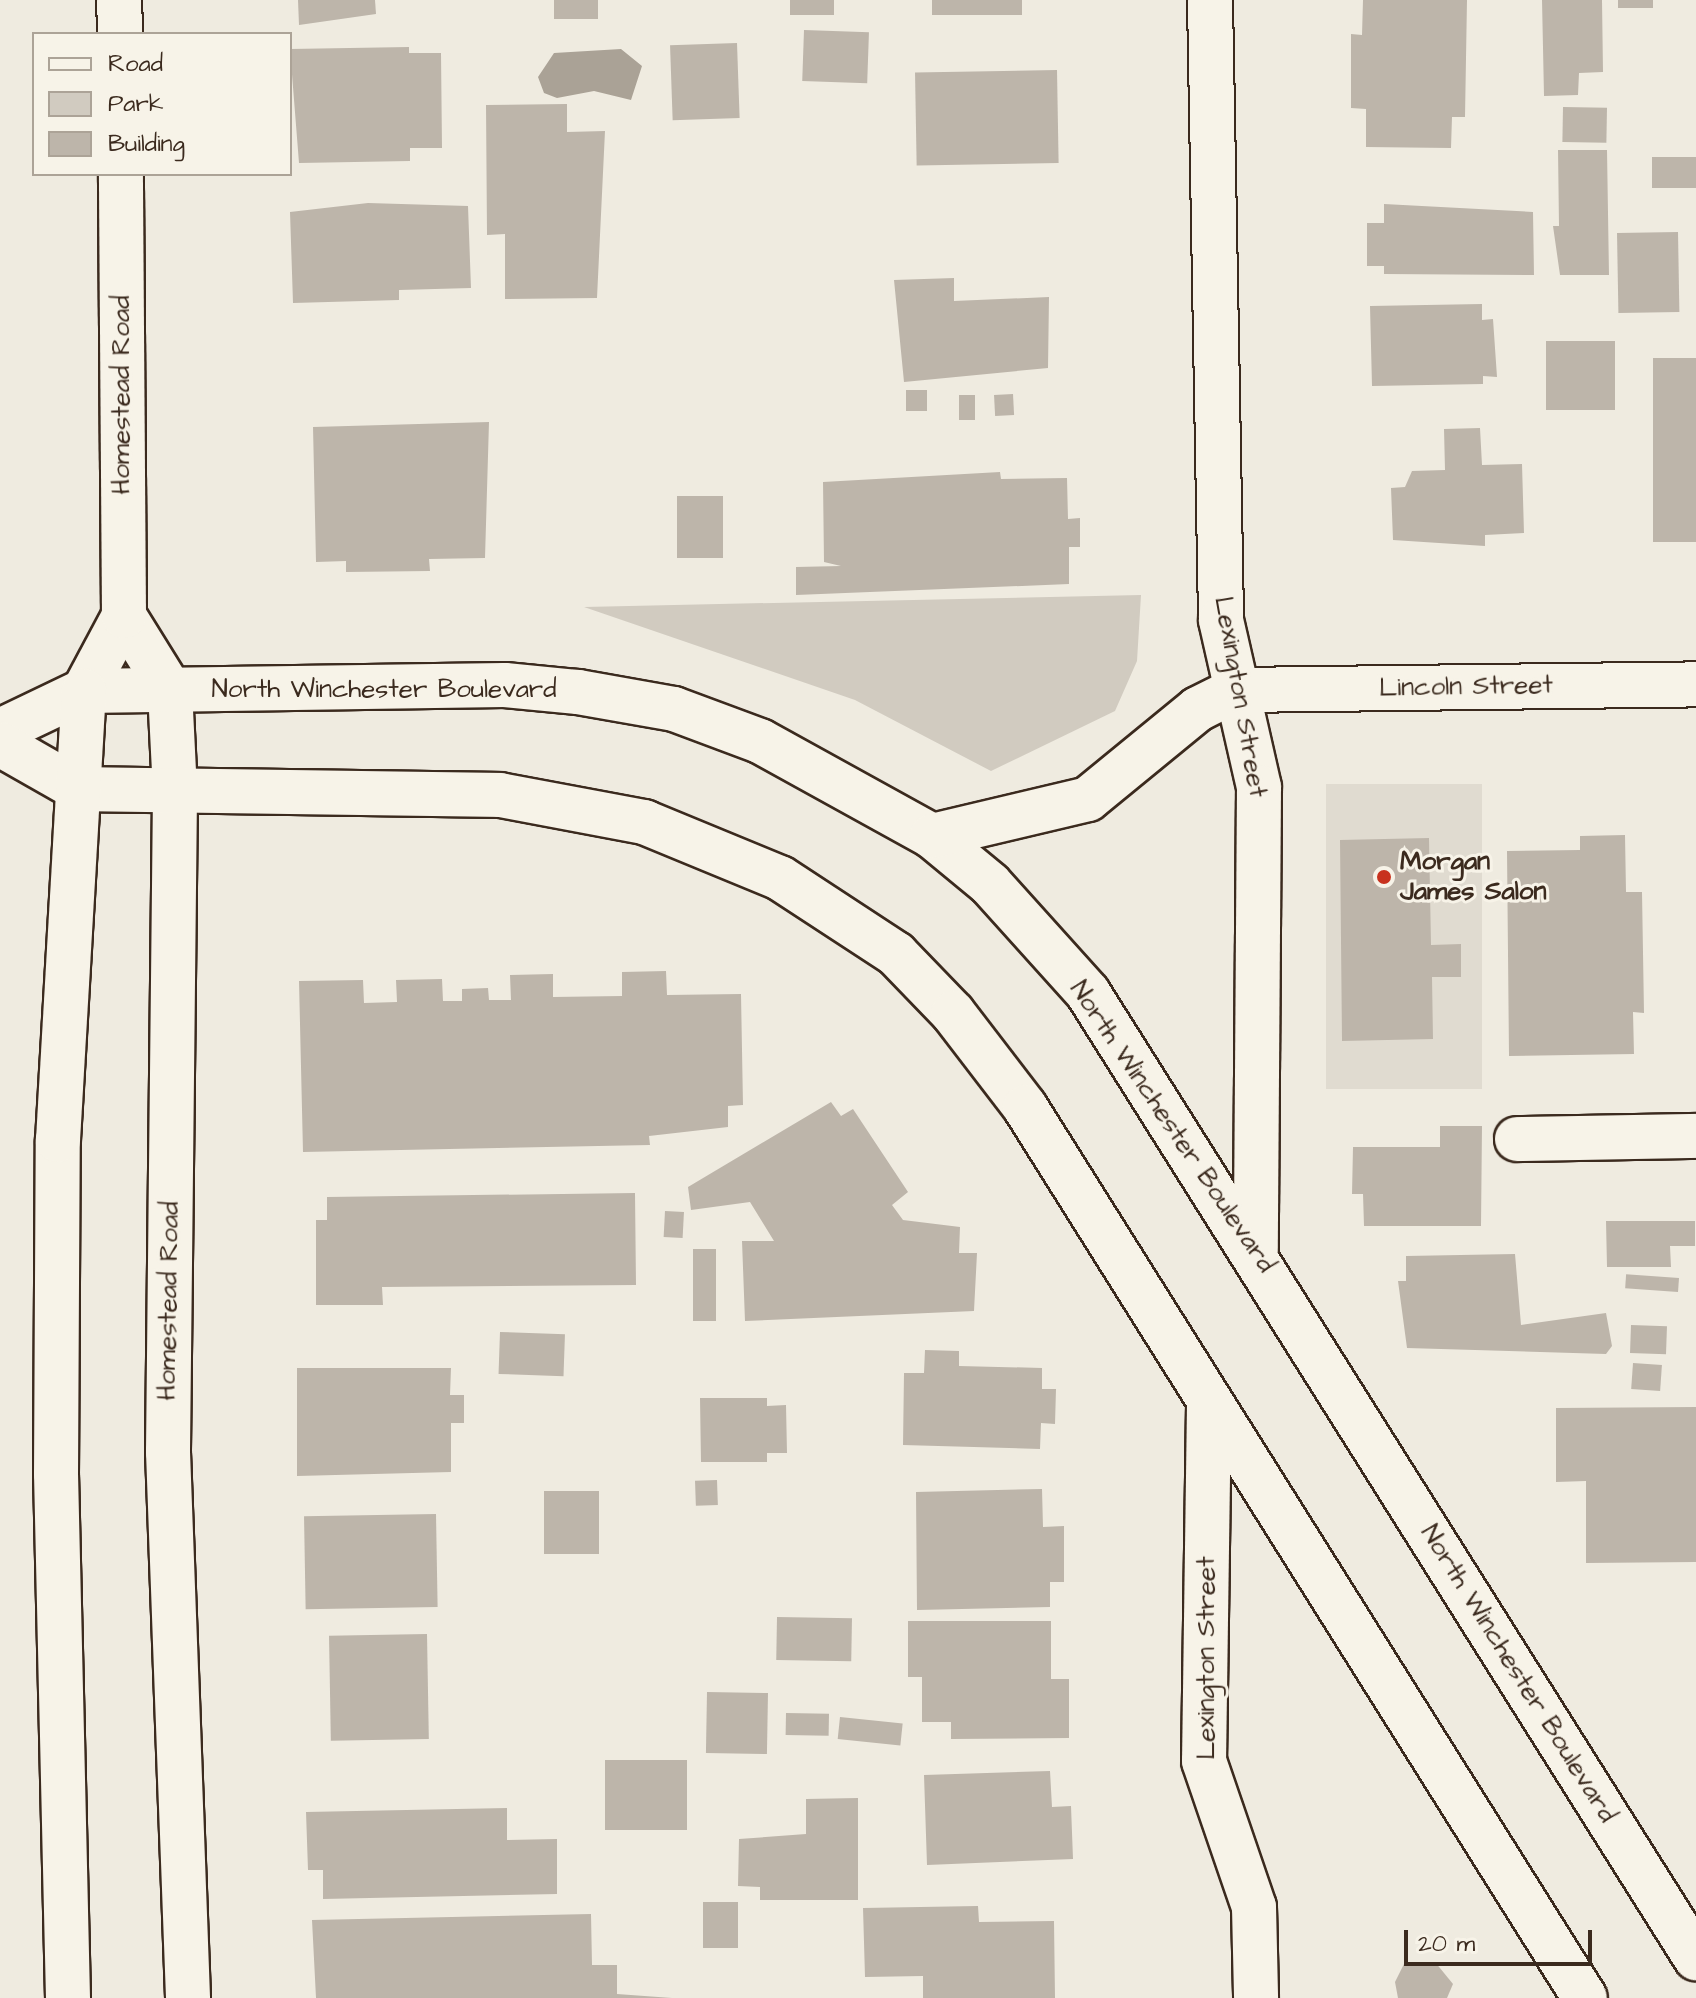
<!DOCTYPE html>
<style>
body{margin:0}
#map{position:relative;width:1696px;height:1998px;overflow:hidden;background:#efebe0;font-family:"Architects Daughter",sans-serif}
div>[style]{position:absolute}
[style*='--x']{left:calc(var(--x)*1px);top:calc(var(--y)*1px);width:calc(var(--w)*1px);rotate:calc(var(--a)*1deg)}
.built>*{inset:0;background:#e0dbd0;transform-origin:0 0}
.green>*{inset:0;background:#d1cbc0}
.water>*{inset:0;background:#aaa296}
.building>*{inset:0;background:#bdb5aa;transform-origin:0 0}
.roads{filter:drop-shadow(2px 0 #3b2a1e) drop-shadow(-2px 0 #3b2a1e) drop-shadow(0 2px #3b2a1e) drop-shadow(0 -2px #3b2a1e)}
.minor>*{height:44px;margin:-22px;padding:0 22px;transform-origin:22px;border-radius:22px;background:#f7f3e8}
.major>*{height:44px;margin:-22px;padding:0 22px;transform-origin:22px;border-radius:22px;background:#f7f3e8}
.dots>*{width:22px;height:22px;translate:-50% -50%;box-sizing:border-box;border:4px solid #f7f3e8;border-radius:50%}
span{translate:-50% -50%;white-space:nowrap;text-align:center;line-height:1.15;-webkit-text-stroke:6px #f7f3e8;paint-order:stroke}
.street-label{font-size:26px;color:#3b2a1e}
.poi-label{font-size:26px;color:#3b2a1e;font-weight:700}
.left{translate:0 -50%;text-align:left}
.legend{position:absolute;left:32px;top:32px;width:260px;height:144px;box-sizing:border-box;background:#f7f3e8;border:2px solid #aca397;margin:0;padding:10px 14px;list-style:none;font-size:24px;color:#3b2a1e}
.legend li{display:flex;align-items:center;gap:16px;height:40px}
.legend b{width:40px;border:2px solid #aca397}
.scale{position:absolute;left:1404px;top:1930px;width:188px;height:36px;box-sizing:border-box;border:4px solid #3b2a1e;border-top:0;padding-left:10px;font-size:24px;line-height:28px;white-space:nowrap;color:#3b2a1e;-webkit-text-stroke:6px #f7f3e8;paint-order:stroke}
</style>
<div id="map">
<div class="built">
<i style="left:1482px;top:784px;width:305px;height:156px;rotate:90deg"></i>
</div>
<div class="green">
<i style="clip-path:polygon(1141px 595px,1137px 661px,1115px 711px,991px 771px,855px 700px,584px 607px)"></i>
</div>
<div class="water">
<i style="clip-path:polygon(621px 49px,642px 66px,631px 100px,594px 91px,557px 98px,544px 93px,538px 77px,554px 53px)"></i>
</div>
<div class="building">
<i style="clip-path:polygon(298px 0,375px 0,376px 14px,299px 25px)"></i>
<i style="left:554px;top:0;width:44px;height:19px"></i>
<i style="left:790px;top:0;width:44px;height:15px"></i>
<i style="left:932px;top:0;width:90px;height:15px"></i>
<i style="clip-path:polygon(1363px 0,1467px 0,1465px 117px,1452px 117px,1451px 148px,1366px 147px,1366px 109px,1351px 108px,1351px 34px,1362px 35px)"></i>
<i style="clip-path:polygon(1542px 0,1602px 0,1603px 72px,1579px 73px,1578px 95px,1544px 96px)"></i>
<i style="left:1618px;top:0;width:35px;height:8px"></i>
<i style="left:804px;top:30px;width:65px;height:51px;rotate:2deg"></i>
<i style="left:737px;top:43px;width:75px;height:67px;rotate:88deg"></i>
<i style="clip-path:polygon(409px 47px,409px 53px,441px 53px,442px 148px,410px 148px,410px 161px,299px 163px,290px 49px)"></i>
<i style="left:1057px;top:70px;width:93px;height:142px;rotate:89deg"></i>
<i style="clip-path:polygon(567px 104px,567px 132px,605px 131px,597px 298px,505px 299px,505px 234px,487px 235px,486px 105px)"></i>
<i style="left:1563px;top:107px;width:44px;height:35px;rotate:1deg"></i>
<i style="clip-path:polygon(1558px 150px,1607px 150px,1609px 275px,1560px 275px,1553px 226px,1559px 226px)"></i>
<i style="left:1652px;top:157px;width:44px;height:31px"></i>
<i style="clip-path:polygon(368px 203px,468px 206px,471px 288px,399px 290px,399px 300px,293px 303px,290px 212px)"></i>
<i style="clip-path:polygon(1384px 204px,1533px 212px,1534px 275px,1384px 274px,1384px 266px,1367px 266px,1367px 223px,1384px 223px)"></i>
<i style="left:1678px;top:232px;width:80px;height:61px;rotate:89deg"></i>
<i style="clip-path:polygon(954px 278px,954px 301px,1049px 297px,1048px 368px,904px 382px,894px 280px)"></i>
<i style="clip-path:polygon(1482px 304px,1482px 320px,1493px 319px,1497px 377px,1483px 376px,1483px 384px,1372px 386px,1370px 306px)"></i>
<i style="left:1546px;top:341px;width:69px;height:69px"></i>
<i style="left:1696px;top:358px;width:184px;height:43px;rotate:90deg"></i>
<i style="left:906px;top:390px;width:21px;height:21px"></i>
<i style="left:1013px;top:394px;width:21px;height:19px;rotate:87deg"></i>
<i style="left:975px;top:395px;width:25px;height:16px;rotate:90deg"></i>
<i style="clip-path:polygon(489px 422px,485px 558px,429px 559px,430px 571px,346px 572px,346px 561px,316px 562px,313px 427px)"></i>
<i style="clip-path:polygon(1480px 428px,1482px 465px,1522px 464px,1524px 533px,1485px 535px,1485px 546px,1393px 540px,1391px 488px,1405px 487px,1412px 471px,1445px 470px,1444px 429px)"></i>
<i style="clip-path:polygon(1000px 472px,1001px 479px,1067px 478px,1068px 519px,1080px 518px,1080px 547px,1069px 547px,1069px 584px,796px 595px,796px 567px,841px 566px,824px 562px,823px 482px)"></i>
<i style="left:677px;top:496px;width:46px;height:62px"></i>
<i style="clip-path:polygon(1625px 835px,1626px 892px,1642px 892px,1644px 1013px,1633px 1012px,1634px 1054px,1509px 1056px,1507px 851px,1580px 850px,1580px 836px)"></i>
<i style="clip-path:polygon(1429px 838px,1431px 945px,1461px 944px,1461px 977px,1432px 977px,1433px 1039px,1342px 1041px,1340px 840px)"></i>
<i style="clip-path:polygon(666px 971px,667px 995px,741px 994px,743px 1105px,728px 1106px,728px 1127px,649px 1136px,650px 1145px,303px 1152px,299px 981px,363px 980px,364px 1003px,397px 1002px,396px 980px,442px 979px,443px 1001px,462px 1001px,462px 989px,488px 988px,489px 1000px,511px 1000px,510px 975px,553px 974px,553px 997px,622px 996px,622px 972px)"></i>
<i style="clip-path:polygon(831px 1102px,841px 1116px,853px 1109px,908px 1192px,892px 1205px,903px 1220px,960px 1227px,959px 1253px,977px 1253px,974px 1311px,745px 1321px,742px 1241px,774px 1241px,750px 1202px,691px 1210px,688px 1187px)"></i>
<i style="clip-path:polygon(1440px 1126px,1482px 1126px,1481px 1226px,1364px 1226px,1363px 1194px,1352px 1194px,1353px 1147px,1440px 1147px)"></i>
<i style="clip-path:polygon(635px 1193px,636px 1285px,382px 1287px,383px 1305px,316px 1305px,316px 1220px,327px 1220px,327px 1197px)"></i>
<i style="left:665px;top:1211px;width:19px;height:26px;rotate:3deg"></i>
<i style="clip-path:polygon(1606px 1221px,1695px 1221px,1695px 1246px,1670px 1246px,1671px 1267px,1607px 1267px)"></i>
<i style="left:693px;top:1249px;width:23px;height:72px"></i>
<i style="clip-path:polygon(1515px 1254px,1521px 1325px,1606px 1313px,1612px 1346px,1606px 1354px,1407px 1348px,1398px 1281px,1406px 1281px,1406px 1256px)"></i>
<i style="left:1679px;top:1278px;width:14px;height:53px;rotate:94deg"></i>
<i style="left:1631px;top:1325px;width:36px;height:28px;rotate:2deg"></i>
<i style="left:500px;top:1332px;width:65px;height:42px;rotate:2deg"></i>
<i style="clip-path:polygon(925px 1350px,959px 1351px,959px 1366px,1042px 1368px,1042px 1389px,1056px 1389px,1055px 1424px,1041px 1423px,1040px 1449px,903px 1445px,904px 1373px,924px 1373px)"></i>
<i style="left:1633px;top:1363px;width:29px;height:26px;rotate:4deg"></i>
<i style="clip-path:polygon(297px 1368px,451px 1368px,450px 1395px,464px 1395px,464px 1423px,451px 1423px,451px 1472px,297px 1476px)"></i>
<i style="clip-path:polygon(700px 1398px,767px 1398px,767px 1406px,786px 1405px,787px 1453px,767px 1453px,767px 1462px,701px 1462px)"></i>
<i style="clip-path:polygon(1696px 1407px,1696px 1562px,1586px 1563px,1586px 1481px,1556px 1482px,1556px 1408px)"></i>
<i style="left:717px;top:1480px;width:25px;height:22px;rotate:88deg"></i>
<i style="clip-path:polygon(1042px 1489px,1043px 1527px,1064px 1526px,1064px 1582px,1050px 1582px,1050px 1607px,917px 1610px,916px 1492px)"></i>
<i style="left:544px;top:1491px;width:55px;height:63px"></i>
<i style="left:436px;top:1514px;width:93px;height:132px;rotate:89deg"></i>
<i style="left:777px;top:1617px;width:75px;height:43px;rotate:1deg"></i>
<i style="clip-path:polygon(908px 1621px,1051px 1621px,1051px 1679px,1069px 1679px,1069px 1738px,951px 1739px,951px 1722px,922px 1722px,922px 1677px,908px 1677px)"></i>
<i style="left:427px;top:1634px;width:105px;height:98px;rotate:89deg"></i>
<i style="left:707px;top:1692px;width:61px;height:61px;rotate:1deg"></i>
<i style="left:786px;top:1713px;width:43px;height:22px;rotate:1deg"></i>
<i style="left:840px;top:1717px;width:63px;height:22px;rotate:6deg"></i>
<i style="left:605px;top:1760px;width:82px;height:70px"></i>
<i style="clip-path:polygon(1050px 1771px,1052px 1807px,1071px 1806px,1073px 1859px,927px 1865px,924px 1775px)"></i>
<i style="clip-path:polygon(858px 1798px,858px 1900px,760px 1900px,760px 1887px,738px 1886px,739px 1839px,806px 1834px,806px 1799px)"></i>
<i style="clip-path:polygon(507px 1808px,507px 1840px,557px 1839px,557px 1894px,323px 1899px,323px 1870px,308px 1870px,306px 1812px)"></i>
<i style="left:703px;top:1902px;width:35px;height:46px"></i>
<i style="clip-path:polygon(978px 1906px,979px 1922px,1054px 1921px,1055px 1998px,923px 1998px,923px 1976px,865px 1977px,863px 1908px)"></i>
<i style="clip-path:polygon(591px 1914px,592px 1965px,617px 1965px,617px 1994px,672px 1998px,316px 1998px,312px 1920px)"></i>
<i style="clip-path:polygon(1405px 1962px,1435px 1962px,1453px 1984px,1447px 1998px,1398px 1998px,1395px 1982px)"></i>
</div>
<div class="roads">
<div class="minor">
<i style="--x:119;--y:0;--w:34;--a:88"></i>
<i style="--x:1210;--y:0;--w:620;--a:88.98"></i>
<i style="--x:1221;--y:620;--w:171;--a:77.2"></i>
<i style="--x:1259;--y:787;--w:464;--a:90.4"></i>
<i style="--x:124;--y:616;--w:87;--a:58.1"></i>
<i style="--x:1236;--y:690;--w:460;--a:-0.7"></i>
<i style="--x:84;--y:691;--w:85;--a:-61.9"></i>
<i style="--x:124;--y:616;--w:442;--a:-90.4"></i>
<i style="--x:1517;--y:1139;--w:179;--a:-1"></i>
<i style="--x:1209;--y:1405;--w:356;--a:90.8"></i>
<i style="--x:1204;--y:1761;--w:154;--a:71.1"></i>
<i style="--x:1254;--y:1907;--w:91;--a:88.7"></i>
</div>
<div class="major">
<i style="--x:170;--y:690;--w:103;--a:87.2"></i>
<i style="--x:175;--y:793;--w:659;--a:90.61"></i>
<i style="--x:168;--y:1452;--w:546;--a:87.9"></i>
<i style="--x:0;--y:731;--w:93;--a:-25.5"></i>
<i style="--x:84;--y:691;--w:421;--a:-0.8"></i>
<i style="--x:505;--y:685;--w:73;--a:5.5"></i>
<i style="--x:578;--y:692;--w:97;--a:10"></i>
<i style="--x:674;--y:709;--w:92;--a:20.4"></i>
<i style="--x:760;--y:741;--w:196;--a:28.9"></i>
<i style="--x:932;--y:836;--w:75;--a:39.6"></i>
<i style="--x:990;--y:884;--w:147;--a:48"></i>
<i style="--x:1088;--y:993;--w:1141;--a:57.79"></i>
<i style="--x:0;--y:744;--w:91;--a:29.7"></i>
<i style="--x:79;--y:789;--w:421;--a:0.8"></i>
<i style="--x:500;--y:795;--w:147;--a:10.6"></i>
<i style="--x:644;--y:822;--w:147;--a:22.4"></i>
<i style="--x:780;--y:878;--w:139;--a:33.2"></i>
<i style="--x:896;--y:954;--w:82;--a:46"></i>
<i style="--x:953;--y:1013;--w:118;--a:52.5"></i>
<i style="--x:1025;--y:1107;--w:1052;--a:57.85"></i>
<i style="--x:932;--y:836;--w:160;--a:-13.3"></i>
<i style="--x:1088;--y:799;--w:142;--a:-39.3"></i>
<i style="--x:1198;--y:709;--w:42;--a:-26.6"></i>
<i style="--x:68;--y:1998;--w:524;--a:-91.31"></i>
<i style="--x:56;--y:1474;--w:334;--a:-89.7"></i>
<i style="--x:58;--y:1140;--w:450;--a:-86.7"></i>
</div>
</div>
<div class="dots">
<i style="left:1384px;top:877px;background:#c8321e"></i>
</div>
<div class="street-label">
<span style="left:122px;top:395px;rotate:-90deg">Homestead Road</span>
<span style="left:1466px;top:687px;rotate:-1deg">Lincoln Street</span>
<span style="left:384px;top:690px">North Winchester Boulevard</span>
<span style="left:1240px;top:697px;rotate:80deg">Lexington Street</span>
<span style="left:1172px;top:1127px;rotate:56deg">North Winchester Boulevard</span>
<span style="left:169px;top:1301px;rotate:-89deg">Homestead Road</span>
<span style="left:1207px;top:1658px;rotate:-90deg">Lexington Street</span>
<span style="left:1518px;top:1674px;rotate:58deg">North Winchester Boulevard</span>
</div>
<div class="poi-label">
<span class="left" style="left:1400px;top:877px">Morgan<br>James Salon</span>
</div>
<ul class="legend">
<li><b style="height:10px;background:#f7f3e8"></b>Road</li>
<li><b style="height:22px;background:#d1cbc0"></b>Park</li>
<li><b style="height:22px;background:#bdb5aa"></b>Building</li>
</ul>
<div class="scale">20 m</div>
</div>
